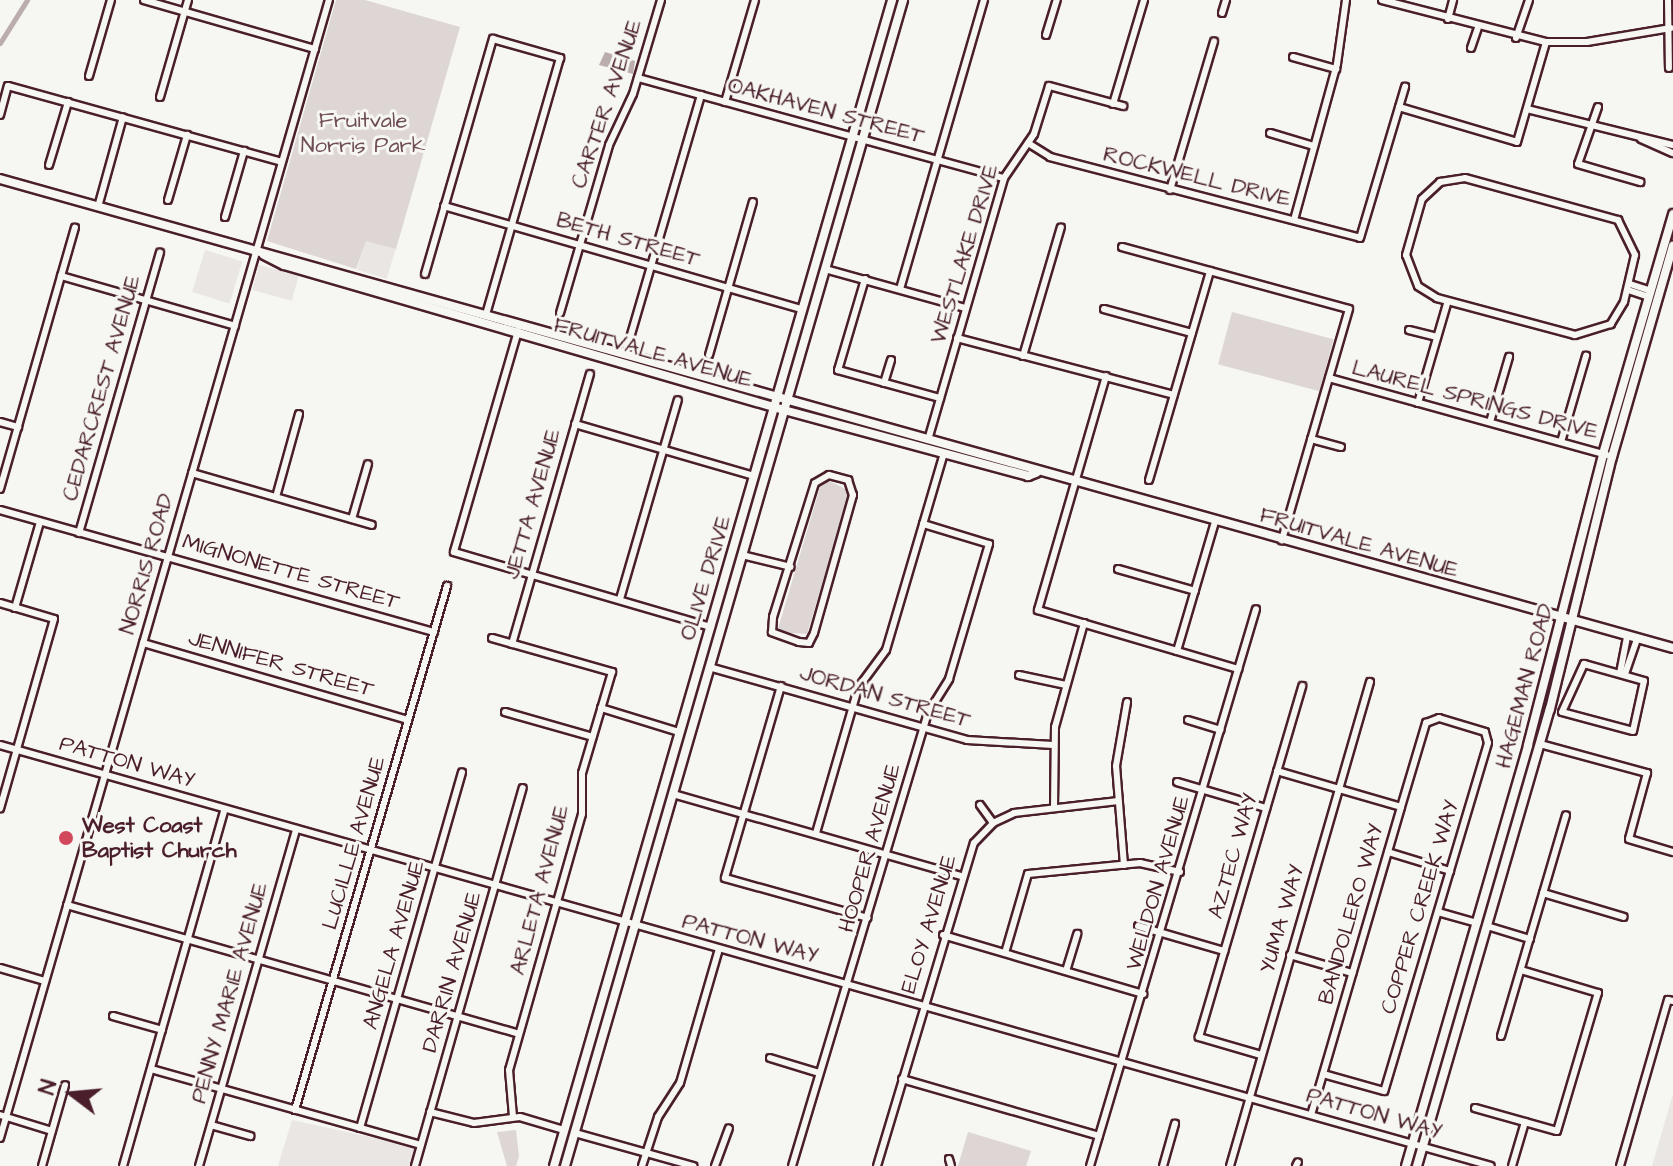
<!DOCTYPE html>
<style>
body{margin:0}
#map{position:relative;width:1673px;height:1166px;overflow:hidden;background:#f6f6f2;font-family:"Architects Daughter",sans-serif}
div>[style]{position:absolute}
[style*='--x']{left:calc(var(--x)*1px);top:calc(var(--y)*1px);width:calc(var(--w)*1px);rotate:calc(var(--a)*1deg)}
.built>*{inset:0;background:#e9e6e3;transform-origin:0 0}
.green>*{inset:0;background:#ddd6d5;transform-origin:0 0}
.water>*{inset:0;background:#bbadae}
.canal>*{height:5px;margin:-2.5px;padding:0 2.5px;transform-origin:2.5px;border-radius:2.5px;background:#bbadae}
.roads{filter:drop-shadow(2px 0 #4a1f2b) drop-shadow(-2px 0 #4a1f2b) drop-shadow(0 2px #4a1f2b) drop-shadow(0 -2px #4a1f2b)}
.minor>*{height:6px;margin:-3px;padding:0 3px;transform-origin:3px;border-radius:3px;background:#f6f6f2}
.major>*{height:8px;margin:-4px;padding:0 4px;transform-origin:4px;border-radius:4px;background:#f6f6f2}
.dots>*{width:22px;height:22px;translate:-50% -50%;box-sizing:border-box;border:4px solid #f6f6f2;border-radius:50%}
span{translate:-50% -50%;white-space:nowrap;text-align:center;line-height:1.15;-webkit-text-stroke:6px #f6f6f2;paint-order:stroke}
.street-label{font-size:22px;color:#4a1f2b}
.park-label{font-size:22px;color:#6f4d56}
.poi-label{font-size:22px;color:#4a1f2b;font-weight:700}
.left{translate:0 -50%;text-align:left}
.north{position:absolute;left:32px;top:1054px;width:80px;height:80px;-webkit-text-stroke:6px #f6f6f2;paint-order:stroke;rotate:286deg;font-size:22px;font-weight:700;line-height:32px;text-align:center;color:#4a1f2b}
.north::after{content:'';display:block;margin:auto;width:28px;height:36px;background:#4a1f2b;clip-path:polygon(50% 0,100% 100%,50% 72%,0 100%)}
</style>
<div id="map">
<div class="built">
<i style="left:366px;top:240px;width:31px;height:31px;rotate:17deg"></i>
<i style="left:205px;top:250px;width:39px;height:44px;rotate:17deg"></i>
<i style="left:259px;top:265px;width:41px;height:26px;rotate:15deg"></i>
<i style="clip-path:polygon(1673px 1094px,1673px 1166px,1652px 1166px)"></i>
<i style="clip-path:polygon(292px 1120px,420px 1148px,414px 1166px,278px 1166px)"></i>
</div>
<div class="green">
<i style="clip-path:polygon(336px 0,365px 0,460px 27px,396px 249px,366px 241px,356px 269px,267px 241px)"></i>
<i style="left:1232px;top:312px;width:105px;height:54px;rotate:15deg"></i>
<i style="clip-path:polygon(827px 480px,850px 491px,807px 634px,777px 632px,821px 484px)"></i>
<i style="clip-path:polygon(516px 1130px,519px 1156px,516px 1166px,507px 1166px,497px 1132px)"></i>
<i style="clip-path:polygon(968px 1132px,1031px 1151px,1026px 1166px,958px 1166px)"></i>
</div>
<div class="water">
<i style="clip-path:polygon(605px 52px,635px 61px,633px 74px,599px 65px)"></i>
</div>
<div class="canal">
<i style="--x:0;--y:43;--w:51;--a:-57.9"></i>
</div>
<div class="roads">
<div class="minor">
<i style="--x:144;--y:0;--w:178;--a:16"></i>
<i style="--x:1382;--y:0;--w:169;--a:14.4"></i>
<i style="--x:1546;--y:42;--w:41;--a:0"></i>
<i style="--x:1587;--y:42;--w:85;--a:-9.5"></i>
<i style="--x:1668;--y:0;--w:68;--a:89.2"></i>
<i style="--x:1222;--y:13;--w:14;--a:-73"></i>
<i style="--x:1448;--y:19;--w:20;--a:-75"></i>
<i style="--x:1046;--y:35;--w:37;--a:-73"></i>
<i style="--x:1516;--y:38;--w:40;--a:-71.1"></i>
<i style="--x:1471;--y:48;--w:21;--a:-71"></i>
<i style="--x:1293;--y:57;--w:45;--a:15.6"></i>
<i style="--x:89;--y:76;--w:79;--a:-73.9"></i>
<i style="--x:638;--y:78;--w:379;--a:15.3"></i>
<i style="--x:160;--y:97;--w:101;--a:-73.9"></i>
<i style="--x:725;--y:102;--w:106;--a:-73.6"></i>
<i style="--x:1113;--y:104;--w:109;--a:-73.4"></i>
<i style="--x:1399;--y:107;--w:123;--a:16.5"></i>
<i style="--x:1517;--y:142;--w:104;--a:-73.8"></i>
<i style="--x:1598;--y:107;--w:60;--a:109.3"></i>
<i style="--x:1578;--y:164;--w:65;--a:16.2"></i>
<i style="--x:1527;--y:109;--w:150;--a:13.9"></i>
<i style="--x:0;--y:115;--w:30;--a:-75"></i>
<i style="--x:8;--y:86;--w:284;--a:15.5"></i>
<i style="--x:1270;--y:133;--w:46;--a:16.5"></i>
<i style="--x:1641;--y:139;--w:35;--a:24"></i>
<i style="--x:1028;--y:143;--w:26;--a:32"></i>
<i style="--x:1050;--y:157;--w:320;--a:14.6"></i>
<i style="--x:1360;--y:238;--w:158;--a:-73.4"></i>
<i style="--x:49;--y:165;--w:66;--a:-73.2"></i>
<i style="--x:1465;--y:178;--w:159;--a:15.4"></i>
<i style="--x:1618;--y:220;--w:39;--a:64"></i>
<i style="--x:1635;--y:255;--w:48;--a:103.2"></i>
<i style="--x:1624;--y:302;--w:26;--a:121"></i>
<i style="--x:1611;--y:324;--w:38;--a:163"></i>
<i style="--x:1575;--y:335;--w:143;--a:-165"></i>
<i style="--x:1437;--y:298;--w:22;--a:-148"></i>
<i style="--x:1418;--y:286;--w:33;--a:-111"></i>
<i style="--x:1406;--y:255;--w:58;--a:-74.1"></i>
<i style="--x:1422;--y:199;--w:25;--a:-43"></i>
<i style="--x:1440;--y:182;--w:25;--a:-9"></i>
<i style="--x:1170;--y:190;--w:155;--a:-73.5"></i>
<i style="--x:168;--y:200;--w:68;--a:-73.7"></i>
<i style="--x:444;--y:206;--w:373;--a:16.1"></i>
<i style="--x:98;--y:207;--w:93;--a:-74.5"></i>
<i style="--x:225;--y:217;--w:69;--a:-73.9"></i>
<i style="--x:1294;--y:220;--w:162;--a:-74.6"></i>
<i style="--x:1337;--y:64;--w:65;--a:-82"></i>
<i style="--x:1122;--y:247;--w:235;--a:15.3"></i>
<i style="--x:1349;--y:309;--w:241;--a:106.2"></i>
<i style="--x:825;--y:269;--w:146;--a:15.5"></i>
<i style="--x:425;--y:274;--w:245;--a:-73.9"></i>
<i style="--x:493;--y:39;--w:70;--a:15.8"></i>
<i style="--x:560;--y:58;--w:266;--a:106.1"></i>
<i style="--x:61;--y:276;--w:181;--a:16"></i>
<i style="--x:865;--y:279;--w:95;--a:106.5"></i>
<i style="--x:838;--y:370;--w:106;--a:15.4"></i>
<i style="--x:1630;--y:284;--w:22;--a:18"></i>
<i style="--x:900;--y:289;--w:301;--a:-73.8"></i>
<i style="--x:1628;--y:290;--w:22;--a:18"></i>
<i style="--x:1104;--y:309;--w:91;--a:15.3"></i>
<i style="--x:560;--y:313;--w:175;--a:-73.7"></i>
<i style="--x:609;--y:145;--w:56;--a:-64.8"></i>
<i style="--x:633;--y:94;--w:98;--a:-73.4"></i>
<i style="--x:1409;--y:330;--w:29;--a:14"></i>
<i style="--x:518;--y:331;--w:230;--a:106.2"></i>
<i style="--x:454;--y:552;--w:268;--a:16.3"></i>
<i style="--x:957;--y:338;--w:224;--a:14.7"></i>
<i style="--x:625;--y:355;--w:271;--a:-73.7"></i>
<i style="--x:709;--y:355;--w:159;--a:-74"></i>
<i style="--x:1023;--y:356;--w:134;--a:-73.6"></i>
<i style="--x:1106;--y:376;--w:244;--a:106.2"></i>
<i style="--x:1038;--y:610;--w:209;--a:16.4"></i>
<i style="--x:1329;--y:378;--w:288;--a:15.5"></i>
<i style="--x:884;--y:383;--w:24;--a:-73"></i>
<i style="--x:1418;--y:403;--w:103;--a:-73.7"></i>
<i style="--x:0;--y:422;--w:19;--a:16"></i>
<i style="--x:1490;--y:422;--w:68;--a:-73.7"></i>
<i style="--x:575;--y:424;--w:186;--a:16.2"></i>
<i style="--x:1311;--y:439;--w:31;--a:15"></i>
<i style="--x:928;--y:440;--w:273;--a:-73.8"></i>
<i style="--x:1004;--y:178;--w:53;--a:-55.7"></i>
<i style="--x:1034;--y:134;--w:50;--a:-72.6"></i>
<i style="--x:1049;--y:86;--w:77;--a:15.1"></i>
<i style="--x:1561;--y:442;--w:90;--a:-73.8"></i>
<i style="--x:192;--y:473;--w:187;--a:16.1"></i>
<i style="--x:829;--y:475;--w:20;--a:15"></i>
<i style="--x:848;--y:480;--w:16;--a:72"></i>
<i style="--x:853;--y:495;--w:143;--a:105.8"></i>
<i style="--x:814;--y:633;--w:11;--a:117"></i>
<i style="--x:809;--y:643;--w:10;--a:-174"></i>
<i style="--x:799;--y:642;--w:29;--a:-160"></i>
<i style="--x:772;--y:632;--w:15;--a:-86"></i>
<i style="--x:773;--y:617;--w:140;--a:-72.6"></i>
<i style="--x:815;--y:483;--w:16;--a:-30"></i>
<i style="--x:1149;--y:480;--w:218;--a:-73.7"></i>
<i style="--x:0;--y:489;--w:272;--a:-74"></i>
<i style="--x:276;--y:497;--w:86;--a:-74.5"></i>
<i style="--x:0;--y:510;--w:451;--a:15.7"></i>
<i style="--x:352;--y:519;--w:57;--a:-73.8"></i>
<i style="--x:79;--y:533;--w:292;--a:-73.9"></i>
<i style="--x:742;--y:555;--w:50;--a:13.8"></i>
<i style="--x:1118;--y:569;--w:80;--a:15.9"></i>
<i style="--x:620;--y:599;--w:207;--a:-73.8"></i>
<i style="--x:0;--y:603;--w:56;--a:16.5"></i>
<i style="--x:54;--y:619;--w:197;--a:105.9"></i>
<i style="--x:15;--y:608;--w:90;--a:-73.8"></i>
<i style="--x:492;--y:638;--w:125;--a:15.8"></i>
<i style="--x:612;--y:672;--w:105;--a:106.5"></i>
<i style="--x:582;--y:773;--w:41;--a:90"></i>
<i style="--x:582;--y:814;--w:266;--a:105.9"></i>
<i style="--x:509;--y:1070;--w:47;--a:85.1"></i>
<i style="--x:143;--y:643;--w:276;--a:16.2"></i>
<i style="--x:512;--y:644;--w:281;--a:-73.9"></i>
<i style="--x:1177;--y:651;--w:134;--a:-73.6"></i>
<i style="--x:1584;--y:664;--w:62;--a:15.8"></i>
<i style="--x:1644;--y:681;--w:51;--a:102.4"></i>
<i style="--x:1633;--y:731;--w:73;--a:-165"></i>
<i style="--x:1562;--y:712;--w:53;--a:-65.4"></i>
<i style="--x:709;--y:667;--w:268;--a:15.8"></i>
<i style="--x:967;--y:740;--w:86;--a:3.3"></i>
<i style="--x:1620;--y:673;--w:38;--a:-79"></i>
<i style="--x:1625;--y:674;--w:37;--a:-71"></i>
<i style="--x:1019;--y:675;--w:48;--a:12"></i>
<i style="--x:781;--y:686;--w:200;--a:106.3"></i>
<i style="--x:725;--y:878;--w:148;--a:15.6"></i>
<i style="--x:601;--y:708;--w:82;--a:17.1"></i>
<i style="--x:505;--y:712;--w:91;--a:15.9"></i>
<i style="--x:1188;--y:720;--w:34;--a:17"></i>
<i style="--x:1540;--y:744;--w:111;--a:15.2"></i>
<i style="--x:1647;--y:773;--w:68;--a:105.3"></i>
<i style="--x:1629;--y:839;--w:46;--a:16.5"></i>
<i style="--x:0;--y:745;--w:1549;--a:15.77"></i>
<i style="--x:1277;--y:771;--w:129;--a:16.2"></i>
<i style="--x:1177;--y:782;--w:93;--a:16.3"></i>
<i style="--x:673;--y:794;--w:299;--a:15.9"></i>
<i style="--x:980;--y:805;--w:22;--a:54"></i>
<i style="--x:1054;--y:808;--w:81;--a:-89.3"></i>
<i style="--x:1055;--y:727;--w:108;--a:-74.4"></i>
<i style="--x:816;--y:833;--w:151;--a:-73.8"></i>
<i style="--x:858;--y:688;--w:47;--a:-53.6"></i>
<i style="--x:886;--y:650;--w:205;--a:-73.6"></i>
<i style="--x:1388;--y:852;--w:65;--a:17"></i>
<i style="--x:1124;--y:865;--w:99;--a:-94.6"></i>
<i style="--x:1116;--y:766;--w:65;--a:-80.2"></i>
<i style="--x:1543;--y:893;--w:84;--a:16.5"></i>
<i style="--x:67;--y:905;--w:470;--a:15.9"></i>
<i style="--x:1438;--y:912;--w:41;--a:15.8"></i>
<i style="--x:1138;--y:926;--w:90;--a:16.2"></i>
<i style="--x:1487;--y:926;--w:45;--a:16.8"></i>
<i style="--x:943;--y:935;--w:209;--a:16.4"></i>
<i style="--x:1005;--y:953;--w:82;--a:-73.8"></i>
<i style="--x:1028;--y:874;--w:113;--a:-5.6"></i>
<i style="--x:1140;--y:863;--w:41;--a:12.7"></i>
<i style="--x:1290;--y:955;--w:65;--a:16.2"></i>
<i style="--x:0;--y:968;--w:47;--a:16.1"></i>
<i style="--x:1066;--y:971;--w:39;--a:-73"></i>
<i style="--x:113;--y:1016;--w:51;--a:15.9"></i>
<i style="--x:1501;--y:1036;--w:230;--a:-73.6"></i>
<i style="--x:1261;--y:1055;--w:65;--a:-163.8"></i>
<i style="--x:1199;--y:1037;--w:366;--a:-73.6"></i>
<i style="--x:770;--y:1058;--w:51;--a:17"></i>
<i style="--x:151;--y:1069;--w:280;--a:15.7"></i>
<i style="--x:902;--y:1079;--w:205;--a:16.1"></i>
<i style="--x:1475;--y:1108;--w:85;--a:15.7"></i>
<i style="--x:1557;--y:1131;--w:144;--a:-73.5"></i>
<i style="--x:1598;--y:993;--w:80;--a:-163.4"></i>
<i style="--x:295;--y:1110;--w:546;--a:-73.82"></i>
<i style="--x:430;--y:1112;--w:45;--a:14"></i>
<i style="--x:474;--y:1123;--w:46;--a:-7.4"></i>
<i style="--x:520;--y:1117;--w:46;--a:16.5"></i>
<i style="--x:0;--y:1115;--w:54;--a:17.1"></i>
<i style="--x:1311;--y:1115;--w:321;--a:-73.7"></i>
<i style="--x:1401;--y:807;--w:88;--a:-73.4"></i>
<i style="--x:1426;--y:723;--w:14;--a:-21"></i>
<i style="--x:1439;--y:718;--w:48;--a:16.9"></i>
<i style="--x:1485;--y:732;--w:11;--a:75"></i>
<i style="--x:1488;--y:743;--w:363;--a:106.6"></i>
<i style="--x:1384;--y:1091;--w:63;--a:-164.4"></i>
<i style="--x:211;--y:1125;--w:41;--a:15.8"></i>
<i style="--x:360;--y:1128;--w:370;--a:-74"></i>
<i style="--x:575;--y:1133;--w:123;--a:15.6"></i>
<i style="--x:0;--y:1138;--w:1185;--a:-73.88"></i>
<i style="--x:949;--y:1159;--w:7;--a:74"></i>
<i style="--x:42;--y:1166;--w:84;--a:-74.1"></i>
<i style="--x:123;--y:1166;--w:371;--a:-74.1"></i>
<i style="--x:199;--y:1166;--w:351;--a:-73.9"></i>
<i style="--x:415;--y:1166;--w:393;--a:-74.1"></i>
<i style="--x:642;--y:1166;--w:52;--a:-71.9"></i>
<i style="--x:658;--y:1117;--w:40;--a:-57.1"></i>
<i style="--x:680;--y:1083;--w:140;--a:-73.8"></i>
<i style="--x:715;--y:1166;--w:40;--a:-69.8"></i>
<i style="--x:792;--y:1166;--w:473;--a:-73.3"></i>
<i style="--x:928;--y:713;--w:40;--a:-58"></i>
<i style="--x:949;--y:679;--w:141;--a:-73.5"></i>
<i style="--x:989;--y:544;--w:69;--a:-163.1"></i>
<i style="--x:877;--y:1166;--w:337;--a:-73.3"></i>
<i style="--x:974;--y:843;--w:28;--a:-46"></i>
<i style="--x:993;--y:823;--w:23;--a:-25"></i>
<i style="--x:1014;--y:813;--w:105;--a:-6.6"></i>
<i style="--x:1090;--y:1166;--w:581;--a:-73.4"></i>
<i style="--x:1163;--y:1166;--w:44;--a:-74.1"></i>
<i style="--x:1230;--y:1166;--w:504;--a:-73.87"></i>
<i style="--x:1296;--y:1166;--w:4;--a:-63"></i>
<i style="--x:1512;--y:1166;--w:46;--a:-73.5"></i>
<i style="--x:1620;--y:1166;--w:173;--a:-73.9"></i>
<i style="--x:1668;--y:1000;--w:5;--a:11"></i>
</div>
<div class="major">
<i style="--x:0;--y:179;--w:1737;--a:15.66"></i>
<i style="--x:264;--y:255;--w:22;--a:27"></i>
<i style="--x:284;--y:265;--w:521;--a:16.17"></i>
<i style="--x:784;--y:410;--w:253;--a:15.1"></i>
<i style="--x:1028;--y:476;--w:9;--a:-21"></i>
<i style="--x:554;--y:1166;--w:1214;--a:-73.83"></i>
<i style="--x:565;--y:1166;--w:1214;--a:-73.83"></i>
<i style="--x:1406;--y:1166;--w:438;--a:-73.8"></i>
<i style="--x:1528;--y:745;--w:301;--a:-75.5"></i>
<i style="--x:1603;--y:454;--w:250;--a:-73.7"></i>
<i style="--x:1417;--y:1166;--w:476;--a:-73.8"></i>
<i style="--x:1550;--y:709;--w:260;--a:-76.2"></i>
<i style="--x:1612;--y:457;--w:220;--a:-73.9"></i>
</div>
</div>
<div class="dots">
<i style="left:66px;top:838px;background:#d1495b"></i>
</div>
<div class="street-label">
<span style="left:607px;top:104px;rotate:-71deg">CARTER AVENUE</span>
<span style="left:826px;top:111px;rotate:15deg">OAKHAVEN STREET</span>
<span style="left:1197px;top:177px;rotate:14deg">ROCKWELL DRIVE</span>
<span style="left:628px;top:240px;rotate:16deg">BETH STREET</span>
<span style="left:965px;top:254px;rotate:-73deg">WESTLAKE DRIVE</span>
<span style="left:653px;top:353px;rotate:16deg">FRUITVALE AVENUE</span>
<span style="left:102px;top:388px;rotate:-74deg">CEDARCREST AVENUE</span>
<span style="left:1475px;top:400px;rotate:15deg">LAUREL SPRINGS DRIVE</span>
<span style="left:533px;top:504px;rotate:-74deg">JETTA AVENUE</span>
<span style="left:1359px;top:543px;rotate:16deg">FRUITVALE AVENUE</span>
<span style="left:147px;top:564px;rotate:-74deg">NORRIS ROAD</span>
<span style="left:291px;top:572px;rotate:16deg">MIGNONETTE STREET</span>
<span style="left:706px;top:578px;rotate:-73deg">OLIVE DRIVE</span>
<span style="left:281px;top:664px;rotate:16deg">JENNIFER STREET</span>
<span style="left:1525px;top:686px;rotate:-75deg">HAGEMAN ROAD</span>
<span style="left:885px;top:697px;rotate:16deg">JORDAN STREET</span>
<span style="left:127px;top:762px;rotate:16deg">PATTON WAY</span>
<span style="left:354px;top:843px;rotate:-74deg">LUCILLE AVENUE</span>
<span style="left:870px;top:848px;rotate:-74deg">HOOPER AVENUE</span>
<span style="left:1233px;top:856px;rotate:-74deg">AZTEC WAY</span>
<span style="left:1158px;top:883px;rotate:-74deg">WELDON AVENUE</span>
<span style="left:540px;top:890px;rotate:-75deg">ARLETA AVENUE</span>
<span style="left:1420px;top:907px;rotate:-73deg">COPPER CREEK WAY</span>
<span style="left:1351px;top:914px;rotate:-74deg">BANDOLERO WAY</span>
<span style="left:1282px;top:919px;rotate:-74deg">YUMA WAY</span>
<span style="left:929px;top:924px;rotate:-73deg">ELOY AVENUE</span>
<span style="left:750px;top:939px;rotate:15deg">PATTON WAY</span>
<span style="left:394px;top:945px;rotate:-74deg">ANGELA AVENUE</span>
<span style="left:452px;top:972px;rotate:-74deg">DARRIN AVENUE</span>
<span style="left:230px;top:993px;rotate:-74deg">PENNY MARIE AVENUE</span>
<span style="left:1374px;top:1114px;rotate:16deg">PATTON WAY</span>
</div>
<div class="park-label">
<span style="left:363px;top:133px">Fruitvale<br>Norris Park</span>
</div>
<div class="poi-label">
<span class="left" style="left:82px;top:838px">West Coast<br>Baptist Church</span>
</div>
<div class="north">N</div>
</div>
